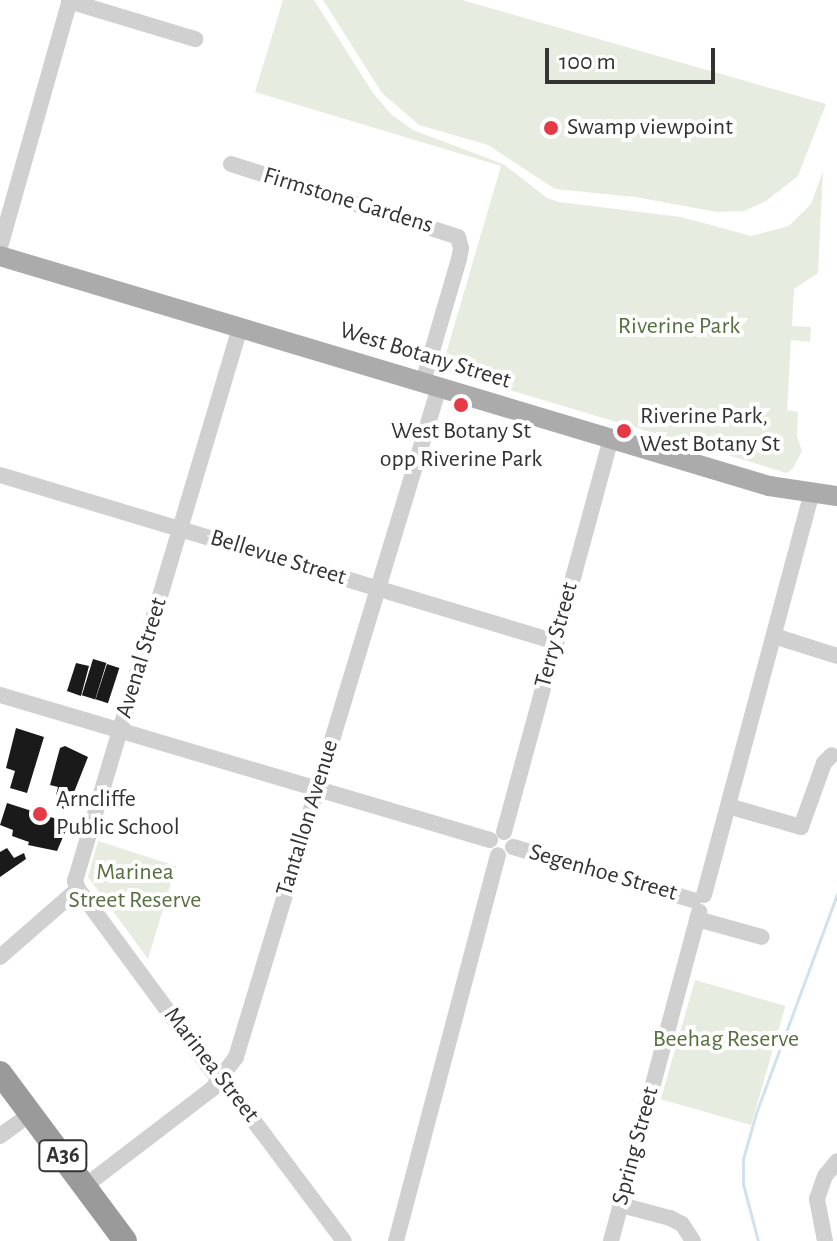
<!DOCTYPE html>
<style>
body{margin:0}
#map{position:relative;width:837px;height:1241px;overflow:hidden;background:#fff;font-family:"Alegreya Sans",sans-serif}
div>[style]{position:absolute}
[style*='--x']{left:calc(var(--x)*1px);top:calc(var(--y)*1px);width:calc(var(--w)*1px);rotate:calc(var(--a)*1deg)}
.green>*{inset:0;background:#e6ecdf;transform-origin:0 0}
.stream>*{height:3px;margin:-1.5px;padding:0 1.5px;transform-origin:1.5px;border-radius:1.5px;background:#cfe2ee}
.building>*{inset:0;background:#1a1a1a;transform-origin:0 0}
.minor>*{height:16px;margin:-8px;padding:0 8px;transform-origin:8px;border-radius:8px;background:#d0d0d0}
.major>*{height:20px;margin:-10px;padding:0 10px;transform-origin:10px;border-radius:10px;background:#ababab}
.highway>*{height:24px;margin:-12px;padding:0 12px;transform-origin:12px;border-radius:12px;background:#9a9a9a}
.dots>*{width:22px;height:22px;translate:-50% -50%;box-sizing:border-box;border:4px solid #fff;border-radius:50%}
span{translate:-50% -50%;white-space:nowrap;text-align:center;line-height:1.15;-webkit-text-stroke:8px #fff;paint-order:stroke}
.shield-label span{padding:2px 6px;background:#fff;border:2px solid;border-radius:6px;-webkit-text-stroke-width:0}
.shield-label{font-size:22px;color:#333;font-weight:700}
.poi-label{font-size:24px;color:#333}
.left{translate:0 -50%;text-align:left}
.street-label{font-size:24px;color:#333}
.park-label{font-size:24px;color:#56703f}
.scale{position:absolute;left:545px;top:48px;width:170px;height:36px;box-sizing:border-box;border:4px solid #333;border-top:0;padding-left:10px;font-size:24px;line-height:28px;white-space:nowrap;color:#333;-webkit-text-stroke:6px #fff;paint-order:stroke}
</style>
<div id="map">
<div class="green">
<i style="clip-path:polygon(283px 0,314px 0,373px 93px,392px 115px,413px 130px,503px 164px,547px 198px,559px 202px,681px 217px,751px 236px,789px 226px,811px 204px,823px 171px,818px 273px,794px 289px,792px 326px,811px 327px,810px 342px,791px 340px,787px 410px,798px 412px,797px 436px,802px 451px,793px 468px,787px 473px,446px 371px,443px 364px,501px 166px,255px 92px)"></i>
<i style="clip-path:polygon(323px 0,462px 0,826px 104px,798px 176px,766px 201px,744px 211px,717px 212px,635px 197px,555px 189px,488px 145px,419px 125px,382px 93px)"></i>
<i style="clip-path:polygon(98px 841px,176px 866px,148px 959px,88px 877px)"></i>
<i style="left:695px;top:980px;width:94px;height:124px;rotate:16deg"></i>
</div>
<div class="stream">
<i style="--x:758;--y:1241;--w:59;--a:-104.7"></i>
<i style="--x:743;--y:1184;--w:25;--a:-90"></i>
<i style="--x:743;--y:1159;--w:48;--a:-74.2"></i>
<i style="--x:756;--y:1113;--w:233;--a:-69.7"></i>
</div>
<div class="building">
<i style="left:93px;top:659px;width:14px;height:38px;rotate:17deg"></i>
<i style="clip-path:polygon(76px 663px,89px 666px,81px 696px,67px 691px)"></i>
<i style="left:107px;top:664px;width:13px;height:37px;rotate:18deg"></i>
<i style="clip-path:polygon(16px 728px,44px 737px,27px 793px,10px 788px,15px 771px,6px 768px)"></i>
<i style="clip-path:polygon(65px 746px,88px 757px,67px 810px,59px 807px,62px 797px,56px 795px,58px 787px,50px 785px,60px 748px)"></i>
<i style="clip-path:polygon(7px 803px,69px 823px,57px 851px,28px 845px,29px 842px,12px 836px,13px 830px,0 825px)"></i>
<i style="clip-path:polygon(7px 848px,14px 858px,24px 853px,26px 859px,0 877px,0 852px)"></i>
</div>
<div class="minor">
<i style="--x:69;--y:1;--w:132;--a:16.8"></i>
<i style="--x:231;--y:164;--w:238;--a:17.8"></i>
<i style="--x:458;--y:237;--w:11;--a:75"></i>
<i style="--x:461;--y:248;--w:11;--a:100"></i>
<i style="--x:459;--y:259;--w:128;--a:106.3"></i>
<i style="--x:0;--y:247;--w:257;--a:-74.2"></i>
<i style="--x:0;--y:475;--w:581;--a:16.72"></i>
<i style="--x:774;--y:636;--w:66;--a:17.6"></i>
<i style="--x:0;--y:695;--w:511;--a:16.48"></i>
<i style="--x:728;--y:806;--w:76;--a:16"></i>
<i style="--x:801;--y:827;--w:68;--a:-70.2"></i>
<i style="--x:824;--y:763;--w:11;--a:-45"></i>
<i style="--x:504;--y:832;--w:407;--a:-74.8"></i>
<i style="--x:513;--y:847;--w:188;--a:16.4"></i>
<i style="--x:78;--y:889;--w:227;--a:53.6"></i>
<i style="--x:213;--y:1072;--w:18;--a:43"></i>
<i style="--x:226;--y:1084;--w:196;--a:53.1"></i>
<i style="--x:704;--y:895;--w:414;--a:-75"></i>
<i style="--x:697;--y:919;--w:67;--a:15.5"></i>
<i style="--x:0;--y:957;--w:103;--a:-41.1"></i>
<i style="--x:78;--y:889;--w:9;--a:-111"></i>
<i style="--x:75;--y:881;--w:577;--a:-73.39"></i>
<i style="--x:0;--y:1136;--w:24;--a:-36"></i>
<i style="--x:85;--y:1186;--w:160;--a:-37.4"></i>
<i style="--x:212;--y:1089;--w:40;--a:-53"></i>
<i style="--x:236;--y:1057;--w:700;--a:-73.14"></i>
<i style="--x:621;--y:1205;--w:51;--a:14.9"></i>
<i style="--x:670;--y:1218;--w:13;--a:27"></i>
<i style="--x:682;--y:1224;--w:20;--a:57"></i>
<i style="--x:396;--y:1241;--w:399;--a:-75.2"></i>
<i style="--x:611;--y:1241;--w:341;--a:-75"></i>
<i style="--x:825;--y:1241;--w:43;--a:-100.8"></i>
<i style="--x:817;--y:1199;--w:24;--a:-71"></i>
<i style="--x:825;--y:1176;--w:19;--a:-51"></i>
</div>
<div class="major">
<i style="--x:0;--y:256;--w:803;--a:16.65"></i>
<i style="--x:769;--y:486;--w:69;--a:8.4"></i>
</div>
<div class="highway">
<i style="--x:0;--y:1073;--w:209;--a:53.3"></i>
</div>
<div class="dots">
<i style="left:551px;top:128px;background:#e63946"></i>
<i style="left:461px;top:405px;background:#e63946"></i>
<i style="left:624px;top:431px;background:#e63946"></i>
<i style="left:40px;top:814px;background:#e63946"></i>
</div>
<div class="shield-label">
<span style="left:63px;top:1156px">A36</span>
</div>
<div class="poi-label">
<span class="left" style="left:567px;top:128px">Swamp viewpoint</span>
<span class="left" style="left:640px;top:431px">Riverine Park,<br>West Botany St</span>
<span style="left:461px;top:446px">West Botany St<br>opp Riverine Park</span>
<span class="left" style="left:56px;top:814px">Arncliffe<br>Public School</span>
</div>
<div class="street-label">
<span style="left:348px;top:201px;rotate:17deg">Firmstone Gardens</span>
<span style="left:425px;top:356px;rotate:17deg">West Botany Street</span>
<span style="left:278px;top:558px;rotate:17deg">Bellevue Street</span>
<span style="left:557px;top:635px;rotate:-75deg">Terry Street</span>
<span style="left:142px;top:658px;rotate:-73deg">Avenal Street</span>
<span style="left:308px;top:818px;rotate:-73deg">Tantallon Avenue</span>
<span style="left:603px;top:873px;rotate:16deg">Segenhoe Street</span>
<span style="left:211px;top:1065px;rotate:52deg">Marinea Street</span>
<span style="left:636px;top:1146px;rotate:-75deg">Spring Street</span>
</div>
<div class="park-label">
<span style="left:679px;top:327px">Riverine Park</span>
<span style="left:135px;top:887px">Marinea<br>Street Reserve</span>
<span style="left:726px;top:1040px">Beehag Reserve</span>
</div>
<div class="scale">100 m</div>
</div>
